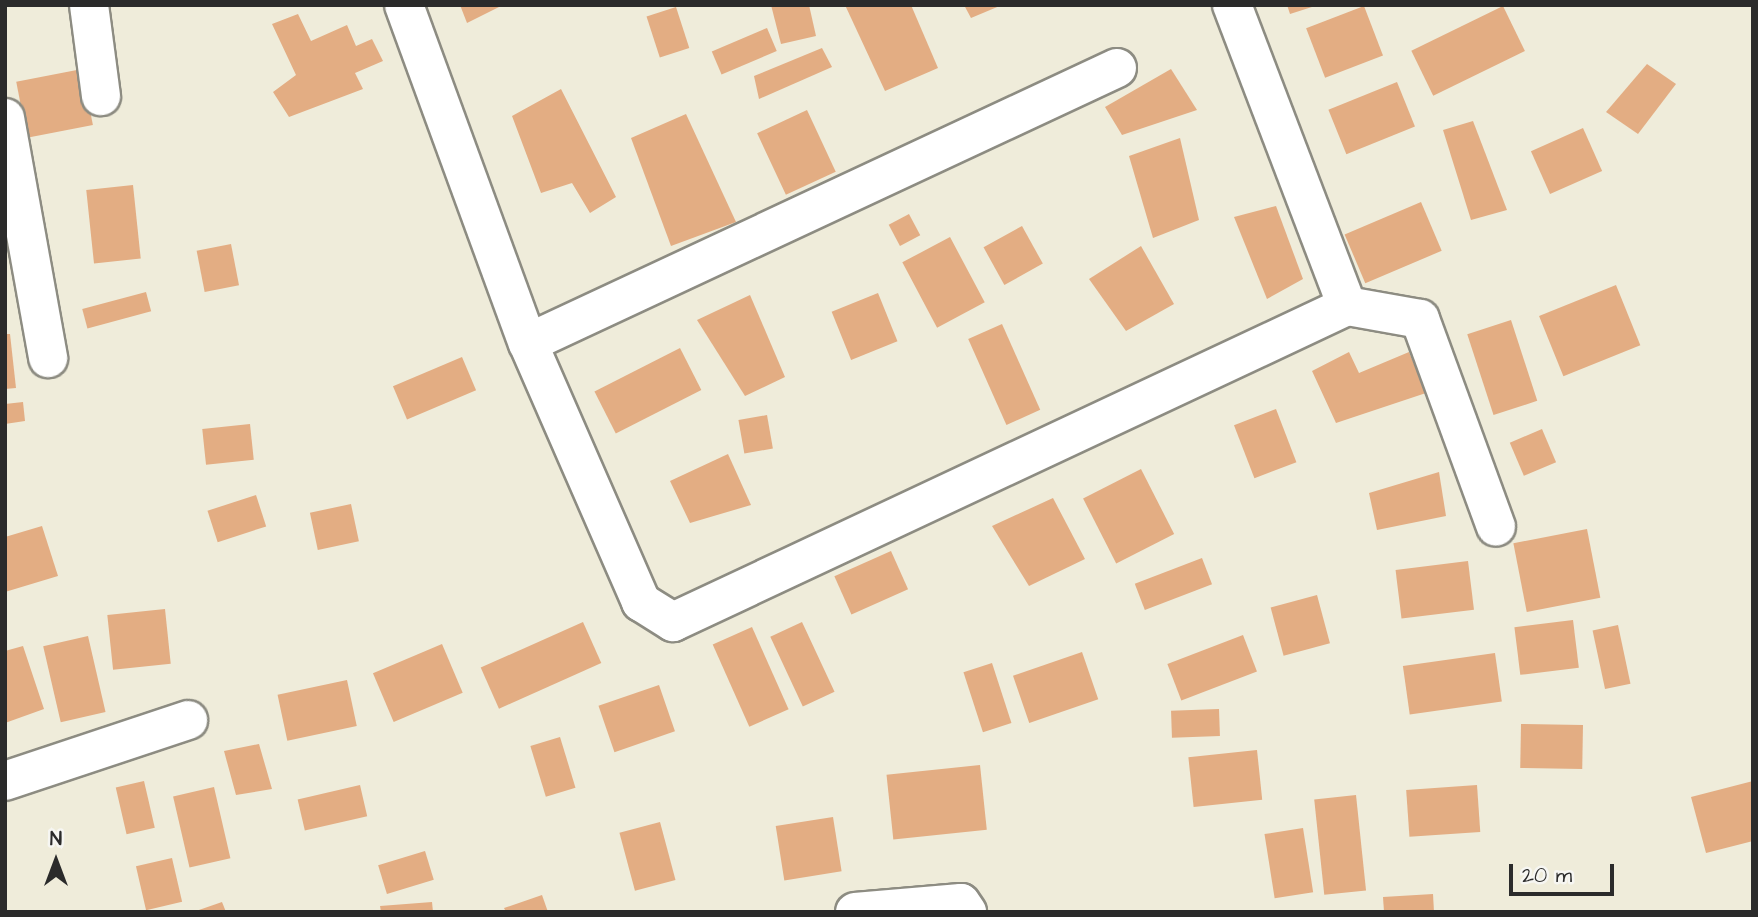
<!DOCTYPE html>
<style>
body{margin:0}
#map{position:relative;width:1758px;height:917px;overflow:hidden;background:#efecda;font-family:"Architects Daughter",sans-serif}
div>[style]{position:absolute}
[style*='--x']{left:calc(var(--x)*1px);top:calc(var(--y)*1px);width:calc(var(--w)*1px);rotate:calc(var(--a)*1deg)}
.building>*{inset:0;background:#e3ad83;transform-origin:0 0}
.roads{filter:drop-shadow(2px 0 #8d8c82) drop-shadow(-2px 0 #8d8c82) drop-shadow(0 2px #8d8c82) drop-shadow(0 -2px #8d8c82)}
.minor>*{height:38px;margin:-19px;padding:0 19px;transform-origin:19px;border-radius:19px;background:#fff}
span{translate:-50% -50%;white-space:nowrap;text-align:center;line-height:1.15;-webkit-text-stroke:5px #f6f6f2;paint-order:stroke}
.frame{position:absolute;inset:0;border:7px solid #2b2b2b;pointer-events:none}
.north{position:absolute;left:21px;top:826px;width:70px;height:70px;-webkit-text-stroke:5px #f6f6f2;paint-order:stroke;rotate:0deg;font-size:19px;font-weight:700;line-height:28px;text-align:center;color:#2b2b2b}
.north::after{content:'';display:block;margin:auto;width:24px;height:32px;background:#2b2b2b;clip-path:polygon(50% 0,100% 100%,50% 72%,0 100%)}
.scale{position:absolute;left:1509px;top:864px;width:105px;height:32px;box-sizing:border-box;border:4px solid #2b2b2b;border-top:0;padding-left:9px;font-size:21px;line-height:24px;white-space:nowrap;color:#2b2b2b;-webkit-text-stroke:5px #f6f6f2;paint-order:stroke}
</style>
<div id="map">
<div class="building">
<i style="clip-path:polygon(460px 5px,503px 5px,467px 23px)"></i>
<i style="clip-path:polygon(771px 5px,809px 5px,816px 36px,781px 44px)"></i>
<i style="clip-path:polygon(845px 5px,911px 5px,938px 68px,885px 91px)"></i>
<i style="clip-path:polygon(964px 5px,1002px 5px,971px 18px)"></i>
<i style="clip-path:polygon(1287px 5px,1315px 5px,1315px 6px,1290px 14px)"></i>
<i style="left:1364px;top:6px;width:53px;height:62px;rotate:69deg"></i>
<i style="left:1503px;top:6px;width:50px;height:102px;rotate:64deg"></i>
<i style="left:676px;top:7px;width:43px;height:31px;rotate:72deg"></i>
<i style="clip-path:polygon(298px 14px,311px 41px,347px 25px,356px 46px,372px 39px,383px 61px,355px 73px,363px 89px,289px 117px,273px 92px,296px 75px,272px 24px)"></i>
<i style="left:767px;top:28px;width:25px;height:60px;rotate:67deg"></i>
<i style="clip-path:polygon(822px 48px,832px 67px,759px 99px,754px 76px)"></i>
<i style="clip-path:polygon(1647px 64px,1676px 84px,1638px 134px,1606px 112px)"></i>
<i style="left:82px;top:69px;width:57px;height:67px;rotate:79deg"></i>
<i style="clip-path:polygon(1171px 69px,1197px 110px,1122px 135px,1105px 107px)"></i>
<i style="left:1397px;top:82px;width:48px;height:74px;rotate:68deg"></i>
<i style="clip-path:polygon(561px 89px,616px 197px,590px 213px,572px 183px,541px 193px,512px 116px)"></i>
<i style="left:807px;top:110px;width:68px;height:55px;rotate:65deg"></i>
<i style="clip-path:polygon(686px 114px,736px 222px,671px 246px,631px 138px)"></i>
<i style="clip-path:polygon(1473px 121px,1507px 210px,1471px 220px,1443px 130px)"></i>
<i style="left:1583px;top:128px;width:47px;height:57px;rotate:66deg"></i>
<i style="clip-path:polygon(1180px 138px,1199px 220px,1153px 238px,1129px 156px)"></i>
<i style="left:133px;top:185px;width:74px;height:47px;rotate:84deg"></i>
<i style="left:1421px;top:202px;width:53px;height:83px;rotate:67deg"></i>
<i style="clip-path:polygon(1276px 206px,1303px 279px,1267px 299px,1234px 217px)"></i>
<i style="left:909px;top:214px;width:24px;height:23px;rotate:62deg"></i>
<i style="left:1022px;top:226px;width:43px;height:44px;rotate:61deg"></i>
<i style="left:950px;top:237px;width:74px;height:54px;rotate:62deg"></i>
<i style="left:231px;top:244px;width:42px;height:35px;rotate:79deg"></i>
<i style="clip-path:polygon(1141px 246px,1174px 304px,1126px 331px,1089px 279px)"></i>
<i style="left:1616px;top:285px;width:65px;height:83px;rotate:68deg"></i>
<i style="left:146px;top:292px;width:20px;height:66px;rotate:75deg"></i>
<i style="left:878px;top:293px;width:52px;height:50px;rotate:68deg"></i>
<i style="clip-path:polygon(750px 295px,785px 377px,745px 396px,697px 320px)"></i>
<i style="left:1511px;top:320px;width:85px;height:46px;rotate:72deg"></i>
<i style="left:1002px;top:324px;width:94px;height:37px;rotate:66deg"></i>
<i style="clip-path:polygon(5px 334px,10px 334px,16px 388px,5px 389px)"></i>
<i style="left:680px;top:348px;width:47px;height:96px;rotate:63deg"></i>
<i style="clip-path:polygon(1349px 352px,1359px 373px,1409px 352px,1426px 393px,1336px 423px,1312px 371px)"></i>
<i style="left:462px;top:357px;width:36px;height:75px;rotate:67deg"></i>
<i style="clip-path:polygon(23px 402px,25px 421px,5px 424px,5px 404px)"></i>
<i style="left:1276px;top:409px;width:57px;height:45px;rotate:69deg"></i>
<i style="left:767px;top:415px;width:34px;height:29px;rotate:80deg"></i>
<i style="left:250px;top:424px;width:36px;height:48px;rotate:84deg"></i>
<i style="left:1542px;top:429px;width:36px;height:35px;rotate:67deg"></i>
<i style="clip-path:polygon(728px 454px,751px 505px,690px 523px,670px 481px)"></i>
<i style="left:1141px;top:469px;width:73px;height:65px;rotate:63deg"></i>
<i style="clip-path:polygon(1439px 472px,1446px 516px,1377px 530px,1369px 493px)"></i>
<i style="left:256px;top:495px;width:33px;height:51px;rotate:72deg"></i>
<i style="clip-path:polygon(1053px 498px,1085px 559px,1029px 586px,992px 526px)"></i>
<i style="left:351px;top:504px;width:38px;height:42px;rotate:78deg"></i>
<i style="clip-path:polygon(42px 526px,58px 576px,5px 592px,5px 537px)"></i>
<i style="left:1587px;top:529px;width:70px;height:75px;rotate:79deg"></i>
<i style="left:891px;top:551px;width:42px;height:62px;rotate:66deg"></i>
<i style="left:1202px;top:558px;width:28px;height:72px;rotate:69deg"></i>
<i style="left:1468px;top:561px;width:49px;height:73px;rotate:83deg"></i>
<i style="left:1317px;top:595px;width:50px;height:48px;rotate:75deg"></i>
<i style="left:165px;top:609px;width:55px;height:58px;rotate:84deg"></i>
<i style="left:1573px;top:620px;width:48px;height:59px;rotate:83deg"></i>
<i style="left:583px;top:622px;width:45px;height:112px;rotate:66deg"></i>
<i style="left:802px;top:622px;width:77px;height:35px;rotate:65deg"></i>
<i style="left:1618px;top:625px;width:60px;height:26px;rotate:78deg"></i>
<i style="left:752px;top:627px;width:90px;height:43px;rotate:66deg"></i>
<i style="left:1243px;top:635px;width:39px;height:81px;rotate:69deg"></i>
<i style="left:88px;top:636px;width:78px;height:46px;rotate:77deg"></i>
<i style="left:442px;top:644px;width:53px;height:75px;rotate:67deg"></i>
<i style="clip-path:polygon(23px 646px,44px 709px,5px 723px,5px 651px)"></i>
<i style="left:1082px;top:652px;width:50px;height:73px;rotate:71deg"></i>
<i style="left:1495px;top:653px;width:49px;height:93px;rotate:82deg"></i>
<i style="left:992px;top:663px;width:63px;height:30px;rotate:72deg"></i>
<i style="left:347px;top:680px;width:47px;height:71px;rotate:78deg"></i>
<i style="left:659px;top:685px;width:49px;height:64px;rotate:71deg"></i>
<i style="left:1219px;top:709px;width:27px;height:48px;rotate:88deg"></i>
<i style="left:1521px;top:724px;width:62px;height:44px;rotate:1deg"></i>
<i style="left:560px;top:737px;width:53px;height:31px;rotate:73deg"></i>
<i style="clip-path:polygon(259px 744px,272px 789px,236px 795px,224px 751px)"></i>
<i style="left:1257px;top:750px;width:50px;height:69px;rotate:84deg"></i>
<i style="left:980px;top:765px;width:65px;height:94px;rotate:84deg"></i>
<i style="left:144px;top:781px;width:48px;height:29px;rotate:77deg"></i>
<i style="clip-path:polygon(1753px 781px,1753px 841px,1706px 853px,1691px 797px)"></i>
<i style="left:360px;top:785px;width:32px;height:64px;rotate:77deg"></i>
<i style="left:1477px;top:785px;width:47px;height:71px;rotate:86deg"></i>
<i style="left:214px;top:787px;width:73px;height:42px;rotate:77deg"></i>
<i style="left:1356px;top:795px;width:96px;height:42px;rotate:84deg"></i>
<i style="left:833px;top:817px;width:55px;height:58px;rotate:81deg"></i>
<i style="left:660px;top:822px;width:60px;height:42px;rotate:75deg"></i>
<i style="left:1303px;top:828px;width:65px;height:39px;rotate:81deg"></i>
<i style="left:425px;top:851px;width:30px;height:49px;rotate:73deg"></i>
<i style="left:172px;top:858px;width:45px;height:37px;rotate:77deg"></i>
<i style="clip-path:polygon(1433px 894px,1434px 912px,1384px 912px,1383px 897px)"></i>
<i style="clip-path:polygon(542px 895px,548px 912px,506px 912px,504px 908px)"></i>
<i style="clip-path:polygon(222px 902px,226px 912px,196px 912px,196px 911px)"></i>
<i style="clip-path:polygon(432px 902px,433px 912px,381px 912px,380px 906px)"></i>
</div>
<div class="roads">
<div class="minor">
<i style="--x:89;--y:5;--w:92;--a:82.5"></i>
<i style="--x:404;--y:5;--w:360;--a:69.9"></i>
<i style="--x:528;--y:343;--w:283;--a:66.4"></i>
<i style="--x:641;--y:602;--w:38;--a:32"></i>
<i style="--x:673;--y:622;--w:744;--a:-25.12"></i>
<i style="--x:1347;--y:306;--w:322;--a:-110.9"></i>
<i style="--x:5;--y:118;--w:244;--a:79.8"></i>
<i style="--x:1347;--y:306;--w:74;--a:10.1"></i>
<i style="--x:1420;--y:319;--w:221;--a:69.9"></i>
<i style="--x:528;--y:343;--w:650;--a:-25.03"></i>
<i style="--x:5;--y:781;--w:193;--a:-18.4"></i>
<i style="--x:855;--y:912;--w:106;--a:-4.9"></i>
<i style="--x:961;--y:903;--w:11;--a:56"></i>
</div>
</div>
<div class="frame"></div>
<div class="north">N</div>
<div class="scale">20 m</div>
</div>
